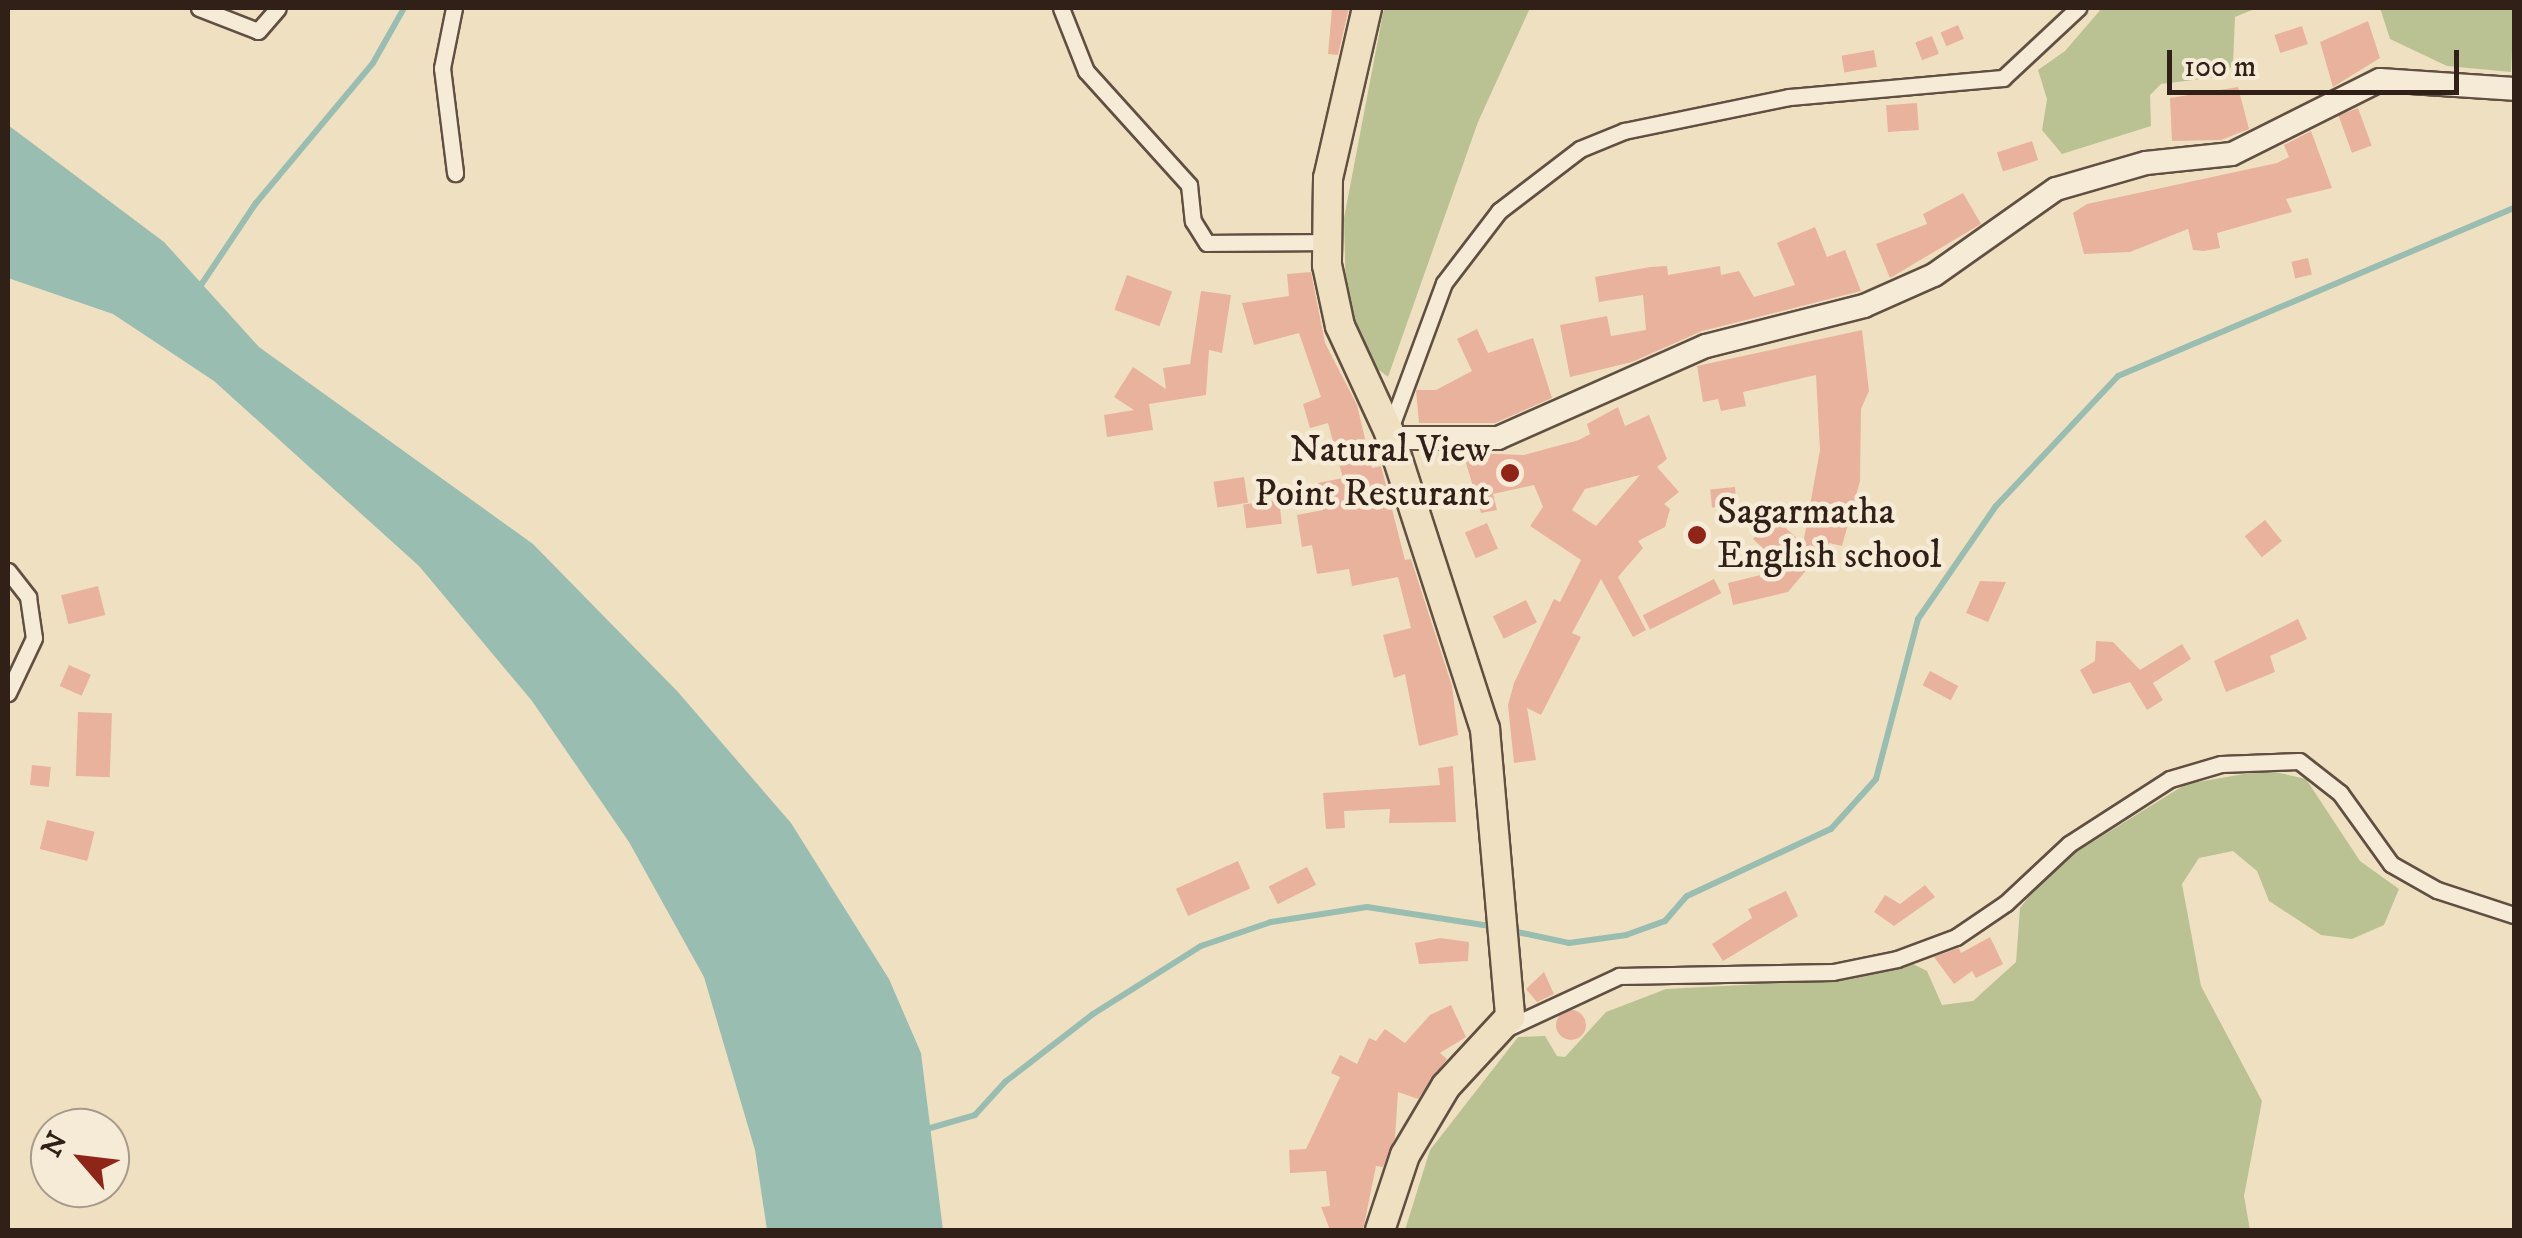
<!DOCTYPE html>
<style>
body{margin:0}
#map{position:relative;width:2522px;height:1238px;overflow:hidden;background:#f0e0c2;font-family:"IM FELL DW Pica",serif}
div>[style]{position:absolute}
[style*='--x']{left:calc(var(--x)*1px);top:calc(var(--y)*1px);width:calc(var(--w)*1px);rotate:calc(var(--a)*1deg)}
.green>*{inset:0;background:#bac293}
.water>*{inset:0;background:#9abdb2}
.stream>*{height:6px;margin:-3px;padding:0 3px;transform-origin:3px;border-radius:3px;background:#9abdb2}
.building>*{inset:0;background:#e9b29d;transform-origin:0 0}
.round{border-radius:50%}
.roads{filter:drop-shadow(2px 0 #615042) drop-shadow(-2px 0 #615042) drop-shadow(0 2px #615042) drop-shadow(0 -2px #615042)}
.street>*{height:15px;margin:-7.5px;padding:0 7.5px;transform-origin:7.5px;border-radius:7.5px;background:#f5ebd7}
.secondary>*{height:22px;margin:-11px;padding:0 11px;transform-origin:11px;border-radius:11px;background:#f5ebd7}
.highway>*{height:28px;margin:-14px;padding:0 14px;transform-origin:14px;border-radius:14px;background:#f0e0c2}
.dots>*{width:28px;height:28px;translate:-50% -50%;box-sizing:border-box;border:5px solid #f5ebd7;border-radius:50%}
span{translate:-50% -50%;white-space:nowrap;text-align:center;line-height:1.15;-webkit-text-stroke:9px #f5ebd7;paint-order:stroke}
.poi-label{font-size:38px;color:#312018}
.right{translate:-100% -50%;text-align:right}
.left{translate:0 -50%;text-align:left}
.frame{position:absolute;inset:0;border:10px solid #312018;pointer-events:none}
.north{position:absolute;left:30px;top:1108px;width:100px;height:100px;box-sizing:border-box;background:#f5ebd7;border:2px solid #a79a8b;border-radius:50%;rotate:298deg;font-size:28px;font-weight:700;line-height:40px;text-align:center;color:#312018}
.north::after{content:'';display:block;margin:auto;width:35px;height:45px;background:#8f2418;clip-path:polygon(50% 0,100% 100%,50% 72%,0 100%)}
.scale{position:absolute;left:2167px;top:50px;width:292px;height:45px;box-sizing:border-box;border:5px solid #312018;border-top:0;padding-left:12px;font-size:30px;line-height:35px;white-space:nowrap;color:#312018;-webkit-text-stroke:8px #f5ebd7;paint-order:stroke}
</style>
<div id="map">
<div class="green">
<i style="clip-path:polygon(1384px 8px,1530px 8px,1478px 122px,1388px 377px,1364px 358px,1346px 297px,1344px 218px)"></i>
<i style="clip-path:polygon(2102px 8px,2257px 8px,2235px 17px,2233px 64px,2225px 76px,2161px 84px,2150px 95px,2151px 126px,2062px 154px,2042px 130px,2047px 99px,2038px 70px,2065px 51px)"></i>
<i style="clip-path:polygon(2380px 8px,2514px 8px,2511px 72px,2447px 66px,2390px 39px)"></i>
<i style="clip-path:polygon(2267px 770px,2306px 779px,2360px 861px,2399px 889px,2384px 925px,2352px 939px,2321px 935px,2269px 901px,2257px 871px,2233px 851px,2199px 858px,2182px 884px,2201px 986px,2262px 1101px,2244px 1196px,2250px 1230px,1405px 1230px,1430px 1150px,1518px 1037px,1545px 1036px,1557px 1056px,1565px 1057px,1606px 1012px,1666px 989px,1835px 980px,1913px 964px,1927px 971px,1942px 1005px,1973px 1001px,2016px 962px,2020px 908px,2052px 867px,2186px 784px)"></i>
</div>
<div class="water">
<i style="clip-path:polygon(8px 125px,164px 242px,259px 347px,533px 544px,678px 692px,791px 823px,889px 979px,921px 1053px,943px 1230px,767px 1230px,755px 1150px,704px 977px,629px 842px,532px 701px,419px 566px,214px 381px,113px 314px,8px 278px)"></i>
</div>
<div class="stream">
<i style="--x:199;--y:288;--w:102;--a:-56.2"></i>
<i style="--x:256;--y:203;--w:182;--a:-50.1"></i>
<i style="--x:373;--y:63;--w:63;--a:-60.6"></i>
<i style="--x:1508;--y:930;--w:62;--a:12"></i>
<i style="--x:1569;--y:943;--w:58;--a:-8"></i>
<i style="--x:1626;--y:935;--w:41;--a:-19.7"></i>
<i style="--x:1665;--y:921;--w:33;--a:-49"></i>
<i style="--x:1687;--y:896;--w:159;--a:-25"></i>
<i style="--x:1831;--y:829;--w:67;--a:-48"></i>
<i style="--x:1876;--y:779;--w:165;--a:-75.3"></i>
<i style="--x:1918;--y:619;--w:137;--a:-55.4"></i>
<i style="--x:1996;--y:506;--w:178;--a:-46.8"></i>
<i style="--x:2118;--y:376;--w:430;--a:-23"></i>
<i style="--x:920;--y:1131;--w:57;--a:-16.2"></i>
<i style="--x:975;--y:1115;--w:45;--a:-47.7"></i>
<i style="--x:1005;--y:1082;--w:111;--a:-37.7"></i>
<i style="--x:1093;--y:1014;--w:128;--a:-32.2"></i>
<i style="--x:1201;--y:946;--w:74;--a:-18.9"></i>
<i style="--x:1271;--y:922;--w:97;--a:-8.9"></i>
<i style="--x:1367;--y:907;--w:131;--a:8.8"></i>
</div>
<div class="building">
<i style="clip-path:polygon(1332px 8px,1349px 8px,1338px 55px,1328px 54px)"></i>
<i style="clip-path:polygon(2368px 21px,2380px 58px,2333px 87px,2320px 42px)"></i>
<i style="left:1958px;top:25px;width:15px;height:19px;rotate:67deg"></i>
<i style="left:2302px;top:26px;width:19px;height:29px;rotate:72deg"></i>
<i style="left:1932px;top:36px;width:19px;height:18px;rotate:69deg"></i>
<i style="left:1874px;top:50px;width:17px;height:33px;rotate:80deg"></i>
<i style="clip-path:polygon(2238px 87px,2249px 129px,2221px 140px,2172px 141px,2170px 98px)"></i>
<i style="left:1917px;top:103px;width:27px;height:31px;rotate:86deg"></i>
<i style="left:2358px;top:108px;width:40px;height:21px;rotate:70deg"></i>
<i style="clip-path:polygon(2311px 131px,2332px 188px,2286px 199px,2292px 212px,2217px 233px,2220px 248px,2204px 251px,2193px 250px,2188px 229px,2130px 252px,2084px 254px,2073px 213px,2087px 204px,2277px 163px,2289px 157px,2284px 145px)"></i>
<i style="left:2032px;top:141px;width:20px;height:37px;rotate:72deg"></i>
<i style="clip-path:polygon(1963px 193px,1981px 224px,1890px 278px,1876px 244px,1927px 224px,1923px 214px)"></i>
<i style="clip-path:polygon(1815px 227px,1827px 257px,1845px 250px,1861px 291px,1702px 331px,1632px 362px,1570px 377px,1560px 325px,1607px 316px,1611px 336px,1646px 330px,1643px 295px,1599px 302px,1595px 277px,1650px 267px,1667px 266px,1668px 275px,1720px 266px,1721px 275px,1739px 271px,1754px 297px,1795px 285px,1777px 243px)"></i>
<i style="left:2308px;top:258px;width:17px;height:17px;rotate:77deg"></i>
<i style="clip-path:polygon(1311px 272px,1325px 343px,1357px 405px,1372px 468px,1381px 466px,1405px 560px,1411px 559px,1452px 686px,1458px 735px,1419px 746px,1405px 674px,1394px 678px,1383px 635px,1411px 628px,1398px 577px,1352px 586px,1349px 569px,1317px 574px,1312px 545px,1302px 547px,1297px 515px,1323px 510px,1318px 483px,1343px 478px,1328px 423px,1310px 428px,1303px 404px,1321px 397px,1299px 333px,1254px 345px,1242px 303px,1289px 296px,1287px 274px)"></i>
<i style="left:1127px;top:275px;width:48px;height:37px;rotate:20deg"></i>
<i style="clip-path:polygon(1201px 291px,1231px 295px,1222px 353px,1209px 350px,1206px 395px,1149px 404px,1153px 430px,1107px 437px,1104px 415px,1134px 410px,1114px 397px,1133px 367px,1166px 389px,1163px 368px,1190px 364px)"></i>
<i style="clip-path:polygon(1477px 329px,1488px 353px,1533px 338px,1552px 398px,1495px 423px,1419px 423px,1416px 390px,1436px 390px,1472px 371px,1457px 339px)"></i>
<i style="clip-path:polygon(1862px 330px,1869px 391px,1861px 409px,1860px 481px,1842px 546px,1829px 543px,1788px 592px,1733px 605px,1728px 583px,1785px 569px,1753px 539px,1774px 517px,1803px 544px,1820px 450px,1816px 375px,1743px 392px,1746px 406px,1721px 411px,1718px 399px,1703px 402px,1697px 366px)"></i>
<i style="clip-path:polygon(evenodd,1618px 407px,1625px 426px,1649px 415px,1667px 459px,1657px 467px,1679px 492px,1664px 504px,1670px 509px,1665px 527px,1638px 541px,1643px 548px,1618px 577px,1646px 630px,1633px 637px,1601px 579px,1572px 633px,1581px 637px,1541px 715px,1527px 708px,1536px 760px,1514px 763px,1508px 705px,1514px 683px,1554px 599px,1560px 602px,1581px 560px,1530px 526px,1543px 507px,1534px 485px,1493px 494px,1497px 510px,1481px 513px,1463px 453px,1524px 455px,1579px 440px,1590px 434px,1587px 424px,1618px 407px,1640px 475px,1596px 526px,1572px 510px,1585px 489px,1640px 475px)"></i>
<i style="left:1244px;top:477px;width:26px;height:31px;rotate:81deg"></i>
<i style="left:1735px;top:487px;width:18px;height:25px;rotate:84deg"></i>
<i style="left:1279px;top:500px;width:24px;height:36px;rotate:83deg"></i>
<i style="left:2265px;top:520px;width:27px;height:26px;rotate:51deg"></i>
<i style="left:1487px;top:523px;width:28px;height:24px;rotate:67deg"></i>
<i style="left:1714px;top:579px;width:16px;height:80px;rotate:63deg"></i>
<i style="clip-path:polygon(1980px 581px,2006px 582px,1988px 622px,1966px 613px)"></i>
<i style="left:98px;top:586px;width:30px;height:38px;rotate:76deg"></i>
<i style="left:1526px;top:600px;width:25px;height:37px;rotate:64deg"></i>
<i style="clip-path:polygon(2298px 619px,2307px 639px,2270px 656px,2275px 672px,2226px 692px,2214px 661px)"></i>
<i style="clip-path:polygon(2096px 641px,2113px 642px,2140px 670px,2182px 644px,2191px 659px,2153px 683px,2163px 700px,2147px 710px,2130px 682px,2093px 694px,2080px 670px,2095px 661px)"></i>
<i style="left:69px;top:665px;width:24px;height:23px;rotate:24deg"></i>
<i style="left:1930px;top:671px;width:32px;height:16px;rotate:28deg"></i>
<i style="left:78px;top:712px;width:34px;height:64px;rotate:2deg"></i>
<i style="left:32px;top:765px;width:19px;height:20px;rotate:6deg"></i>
<i style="clip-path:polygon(1453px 766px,1456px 822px,1389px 823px,1390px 809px,1344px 811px,1345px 828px,1326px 829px,1323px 793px,1440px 785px,1438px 768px)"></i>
<i style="left:47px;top:820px;width:49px;height:30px;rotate:14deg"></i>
<i style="left:1238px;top:861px;width:30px;height:68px;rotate:66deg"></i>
<i style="left:1307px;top:867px;width:20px;height:43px;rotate:63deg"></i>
<i style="clip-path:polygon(1925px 885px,1935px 897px,1894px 926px,1874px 912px,1885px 895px,1900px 904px)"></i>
<i style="clip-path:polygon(1786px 891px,1798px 916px,1723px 961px,1712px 944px,1752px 918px,1748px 909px)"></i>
<i style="clip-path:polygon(1990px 937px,2003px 964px,1976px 978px,1972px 971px,1954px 984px,1934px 957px,1959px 948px,1961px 953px)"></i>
<i style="clip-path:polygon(1440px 938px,1469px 942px,1468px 961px,1419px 964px,1415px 943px)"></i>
<i style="clip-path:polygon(1544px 972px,1554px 994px,1537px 1002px,1526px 989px)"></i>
<i style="clip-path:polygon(1451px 1005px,1466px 1037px,1440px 1053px,1447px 1059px,1418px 1099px,1398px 1092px,1395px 1138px,1383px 1167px,1376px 1166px,1363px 1230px,1330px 1230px,1321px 1207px,1330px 1206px,1326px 1171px,1290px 1173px,1289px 1150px,1306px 1149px,1340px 1077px,1331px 1073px,1340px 1055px,1357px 1064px,1369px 1038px,1376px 1041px,1385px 1029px,1405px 1043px,1430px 1015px)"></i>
<i class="round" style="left:1556px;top:1010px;width:30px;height:30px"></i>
</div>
<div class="roads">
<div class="street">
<i style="--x:199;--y:8;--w:63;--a:21.3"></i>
<i style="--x:258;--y:31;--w:30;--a:-49"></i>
<i style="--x:454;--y:8;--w:61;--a:101.3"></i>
<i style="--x:442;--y:68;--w:106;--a:82.9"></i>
<i style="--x:1061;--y:8;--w:68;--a:68.4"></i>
<i style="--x:1086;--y:71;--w:154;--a:47.9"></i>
<i style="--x:1189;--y:185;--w:36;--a:84"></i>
<i style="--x:1193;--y:221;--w:26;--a:58"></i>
<i style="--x:1207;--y:243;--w:120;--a:-0.5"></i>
<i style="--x:1390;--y:429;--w:156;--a:-69.7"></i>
<i style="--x:1444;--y:283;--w:91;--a:-52.6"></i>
<i style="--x:1499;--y:211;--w:102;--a:-37.4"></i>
<i style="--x:1580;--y:149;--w:48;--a:-22.2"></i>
<i style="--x:1624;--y:131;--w:168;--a:-11.6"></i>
<i style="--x:1789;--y:97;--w:215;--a:-5.1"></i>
<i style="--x:2003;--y:78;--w:103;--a:-43"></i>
<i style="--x:8;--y:571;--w:33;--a:52"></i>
<i style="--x:28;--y:597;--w:41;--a:81.7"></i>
<i style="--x:34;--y:638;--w:61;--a:115.3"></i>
<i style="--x:1505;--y:1029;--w:126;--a:-24.9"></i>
<i style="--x:1619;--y:976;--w:214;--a:-1.1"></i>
<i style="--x:1833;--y:972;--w:65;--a:-11.5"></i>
<i style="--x:1897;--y:959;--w:63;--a:-20.4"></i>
<i style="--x:1956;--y:937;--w:60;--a:-34.2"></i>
<i style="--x:2006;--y:903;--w:86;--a:-43.1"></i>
<i style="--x:2069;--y:844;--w:120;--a:-32.8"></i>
<i style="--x:2170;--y:779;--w:53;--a:-16.4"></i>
<i style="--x:2221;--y:764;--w:78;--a:-2.2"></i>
<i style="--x:2299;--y:761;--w:52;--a:38"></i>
<i style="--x:2340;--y:793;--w:87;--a:54.3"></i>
<i style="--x:2391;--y:864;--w:53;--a:29.5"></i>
<i style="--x:2437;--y:890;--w:81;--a:18"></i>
</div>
<div class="secondary">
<i style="--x:1391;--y:438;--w:107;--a:0"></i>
<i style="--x:1498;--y:438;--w:227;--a:-23.9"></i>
<i style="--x:1706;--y:346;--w:163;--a:-14.2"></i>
<i style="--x:1864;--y:306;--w:77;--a:-23.9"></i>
<i style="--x:1934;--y:275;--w:149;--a:-35.2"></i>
<i style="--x:2056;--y:189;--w:94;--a:-16.1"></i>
<i style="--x:2146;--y:163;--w:86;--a:-6"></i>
<i style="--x:2232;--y:154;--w:165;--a:-26.6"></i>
<i style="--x:2380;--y:80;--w:134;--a:3.8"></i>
</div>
<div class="highway">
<i style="--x:1367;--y:8;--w:174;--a:102.9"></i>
<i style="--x:1328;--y:178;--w:87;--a:90.7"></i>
<i style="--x:1327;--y:265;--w:62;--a:78"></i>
<i style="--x:1340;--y:326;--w:117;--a:65.2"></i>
<i style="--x:1389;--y:432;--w:312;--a:72.1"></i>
<i style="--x:1485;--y:729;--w:289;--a:85"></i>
<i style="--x:1510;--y:1017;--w:94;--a:132.8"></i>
<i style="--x:1446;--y:1086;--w:80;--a:120.7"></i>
<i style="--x:1405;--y:1155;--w:79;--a:108.4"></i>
</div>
</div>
<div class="dots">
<i style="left:1510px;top:473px;background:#8f2418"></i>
<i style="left:1697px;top:535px;background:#8f2418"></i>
</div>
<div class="poi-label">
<span class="right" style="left:1490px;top:473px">Natural View<br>Point Resturant</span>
<span class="left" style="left:1717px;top:535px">Sagarmatha<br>English school</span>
</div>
<div class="frame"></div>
<div class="north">N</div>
<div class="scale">100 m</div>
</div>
